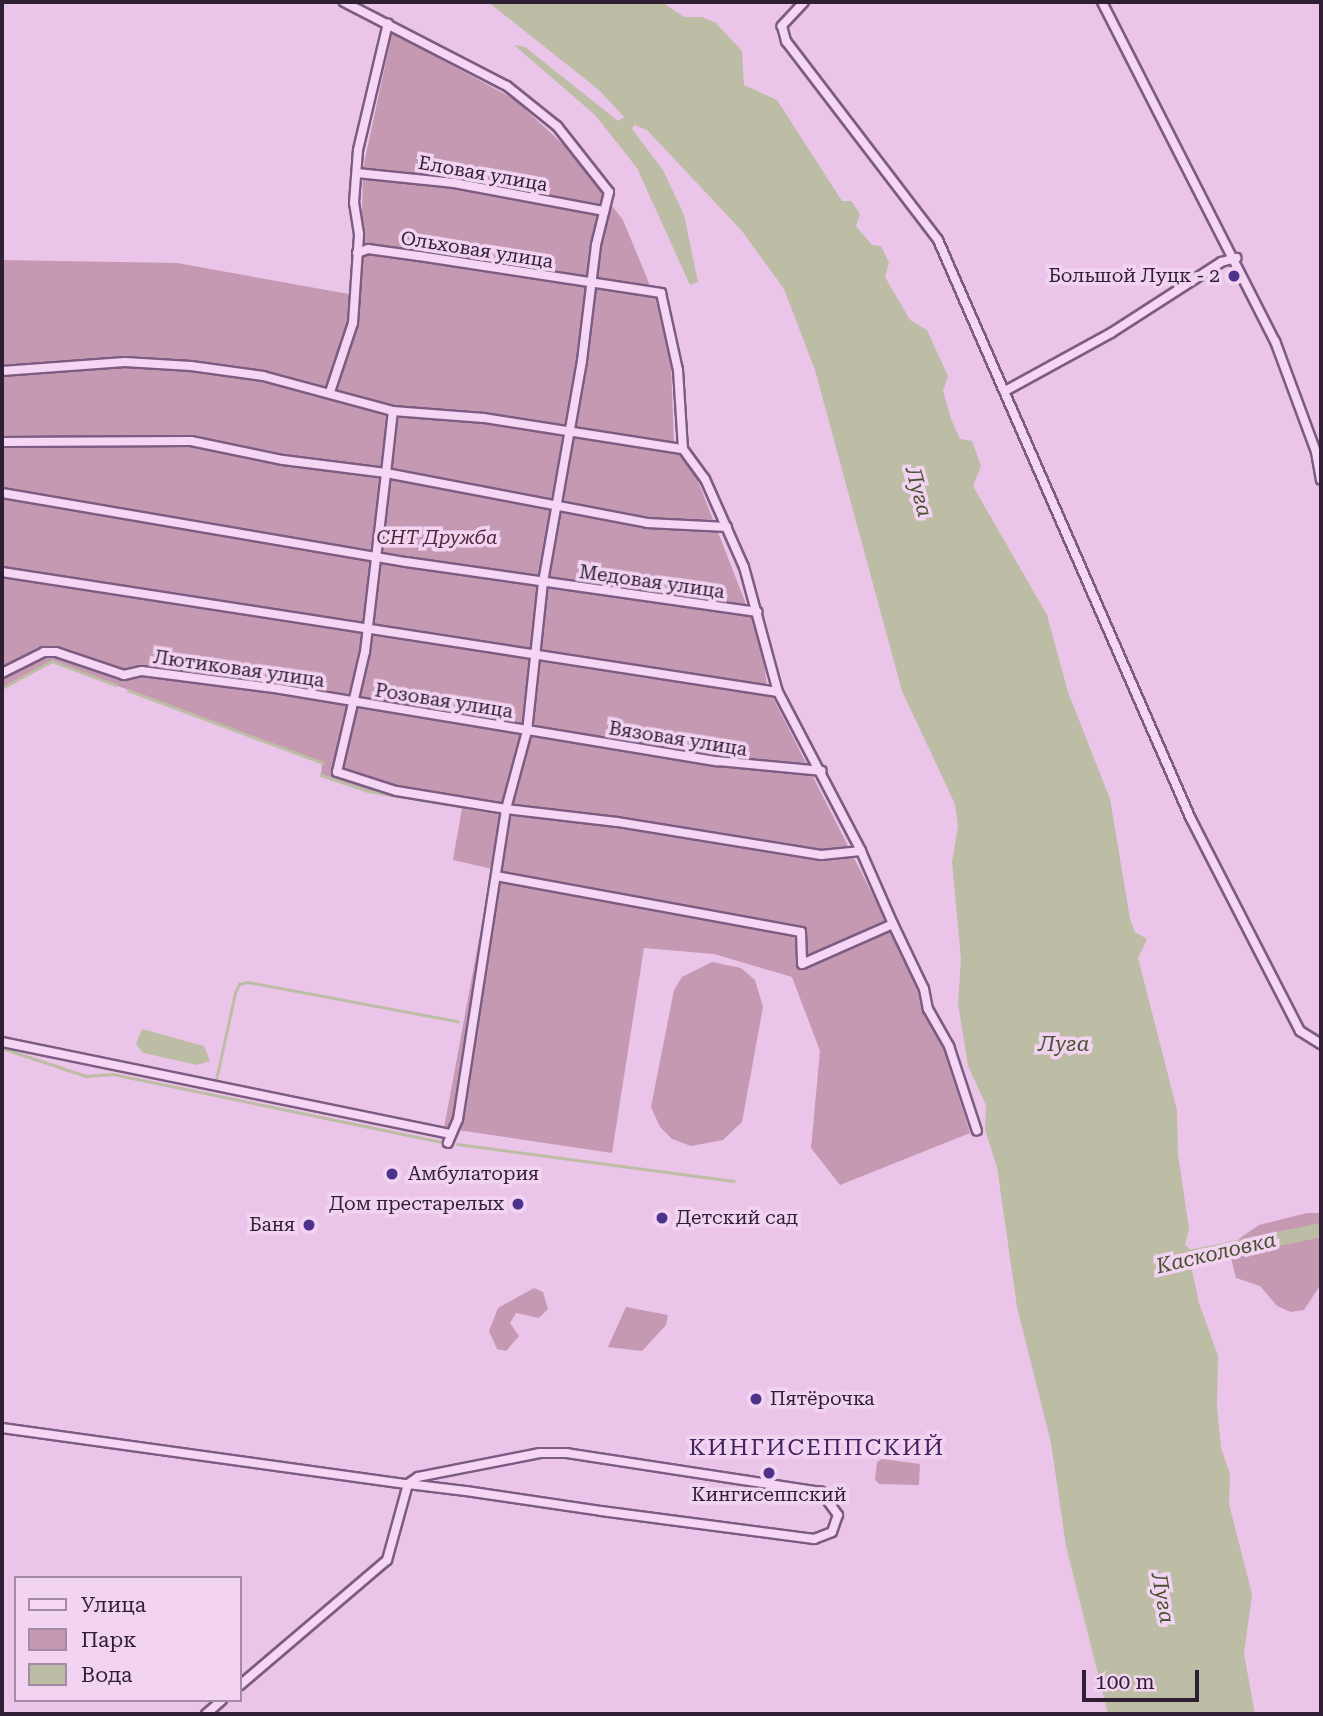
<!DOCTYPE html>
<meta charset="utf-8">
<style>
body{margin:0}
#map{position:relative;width:1323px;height:1716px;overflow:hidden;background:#eac4e9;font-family:"Roboto Serif",serif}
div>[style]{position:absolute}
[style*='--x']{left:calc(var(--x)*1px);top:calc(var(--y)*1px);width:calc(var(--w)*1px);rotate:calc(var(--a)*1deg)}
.green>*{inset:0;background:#c699b3}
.water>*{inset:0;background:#bdbda5}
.stream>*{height:2.5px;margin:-1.25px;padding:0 1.25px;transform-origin:1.25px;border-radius:1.25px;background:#bdbda5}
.river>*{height:14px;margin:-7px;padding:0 7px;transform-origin:7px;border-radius:7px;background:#bdbda5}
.roads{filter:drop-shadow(2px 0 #7c5c82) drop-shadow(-2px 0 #7c5c82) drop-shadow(0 2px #7c5c82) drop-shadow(0 -2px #7c5c82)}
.minor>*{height:8px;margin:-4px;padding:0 4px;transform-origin:4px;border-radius:4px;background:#f5d6f5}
.dots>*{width:19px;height:19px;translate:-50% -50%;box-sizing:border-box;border:4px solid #f2d3f1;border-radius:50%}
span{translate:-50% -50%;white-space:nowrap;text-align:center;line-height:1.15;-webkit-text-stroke:7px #f2d3f1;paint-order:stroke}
.street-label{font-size:19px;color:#2f1f34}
.poi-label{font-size:19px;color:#2f1f34}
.right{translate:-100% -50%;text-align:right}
.left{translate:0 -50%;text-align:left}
.park-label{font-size:19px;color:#4e2738;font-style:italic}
.water-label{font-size:21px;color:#49522f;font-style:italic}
.quarter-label{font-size:23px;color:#40225c;letter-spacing:2px}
.frame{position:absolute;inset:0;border:4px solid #2f1f34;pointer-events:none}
.legend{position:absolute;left:14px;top:1576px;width:228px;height:126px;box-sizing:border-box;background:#f2d3f1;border:2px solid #a48ba5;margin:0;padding:9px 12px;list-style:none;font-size:21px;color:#2f1f34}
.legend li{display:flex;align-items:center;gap:14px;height:35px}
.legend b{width:35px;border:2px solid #a48ba5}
.scale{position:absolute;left:1082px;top:1670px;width:117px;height:32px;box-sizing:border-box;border:4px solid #2f1f34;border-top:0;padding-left:9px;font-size:21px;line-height:24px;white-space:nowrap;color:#2f1f34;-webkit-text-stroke:5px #f2d3f1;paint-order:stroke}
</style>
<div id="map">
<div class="green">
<i style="clip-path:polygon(392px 33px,514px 99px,566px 147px,623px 220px,656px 300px,671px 364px,674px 443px,698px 481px,762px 645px,767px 686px,887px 923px,945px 1053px,970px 1133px,840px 1185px,811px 1148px,820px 1051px,792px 977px,714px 954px,644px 948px,612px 1153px,444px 1128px,492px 869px,453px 860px,462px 808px,368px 791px,321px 775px,322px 763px,52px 661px,2px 688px,2px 260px,177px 263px,360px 296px,363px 168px)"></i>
<i style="clip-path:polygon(712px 962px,741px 968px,755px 980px,763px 1007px,742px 1122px,723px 1140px,691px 1146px,672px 1139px,660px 1127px,651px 1107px,674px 990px,682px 977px)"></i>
<i style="clip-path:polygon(1307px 1213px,1321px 1213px,1321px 1284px,1304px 1310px,1291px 1312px,1277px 1306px,1260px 1286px,1236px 1278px,1230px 1254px,1240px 1238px,1259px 1225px)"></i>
<i style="clip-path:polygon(534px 1288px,543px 1292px,548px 1309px,539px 1318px,516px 1313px,510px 1323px,519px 1336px,506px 1351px,497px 1349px,489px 1331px,498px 1308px)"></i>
<i style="clip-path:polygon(626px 1307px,668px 1315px,666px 1325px,642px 1351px,608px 1347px)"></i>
<i style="clip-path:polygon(882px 1459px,920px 1464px,919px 1485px,879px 1484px,875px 1480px,877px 1462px)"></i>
</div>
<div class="water">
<i style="clip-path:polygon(488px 2px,662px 2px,684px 17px,702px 17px,716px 23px,742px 51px,744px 85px,777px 100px,842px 201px,851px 201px,860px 214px,856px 226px,872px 245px,881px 246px,889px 263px,885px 277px,910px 320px,927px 330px,948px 376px,943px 391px,951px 419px,960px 439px,972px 441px,981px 466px,973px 486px,1047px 615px,1068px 692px,1110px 799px,1130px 919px,1135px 932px,1147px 939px,1138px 958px,1177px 1110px,1178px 1154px,1189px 1229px,1185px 1245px,1197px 1254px,1191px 1265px,1199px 1303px,1218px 1356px,1217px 1406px,1221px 1448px,1230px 1474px,1229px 1504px,1252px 1594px,1244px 1654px,1255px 1714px,1108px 1714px,1066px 1546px,1051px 1443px,1017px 1307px,997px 1167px,985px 1130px,986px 1105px,968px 1066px,958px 1003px,961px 959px,952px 862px,958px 826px,955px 804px,902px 691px,815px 370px,784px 289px,742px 231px,647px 130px,634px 125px,632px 129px,663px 170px,684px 215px,698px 282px,690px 285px,637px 168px,595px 115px,514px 45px,525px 47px,618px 121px,624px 117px,599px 90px)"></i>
<i style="clip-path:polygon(142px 1029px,204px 1046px,210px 1061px,197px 1065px,143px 1053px,136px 1044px)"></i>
</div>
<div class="stream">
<i style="--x:2;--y:688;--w:57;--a:-28.4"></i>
<i style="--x:52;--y:661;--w:68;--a:20.6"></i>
<i style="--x:128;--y:690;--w:208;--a:20.5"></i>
<i style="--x:321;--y:775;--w:50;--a:18.8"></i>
<i style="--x:368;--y:791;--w:133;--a:9.5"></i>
<i style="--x:2;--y:1048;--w:89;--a:18.4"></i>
<i style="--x:86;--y:1076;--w:27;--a:-4"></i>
<i style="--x:113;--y:1074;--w:334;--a:11.7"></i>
<i style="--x:216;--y:1080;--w:89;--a:-77.7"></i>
<i style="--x:235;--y:993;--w:10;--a:-66"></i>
<i style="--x:239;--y:984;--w:9;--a:-13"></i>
<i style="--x:248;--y:982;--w:213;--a:10.6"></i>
<i style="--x:457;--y:1144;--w:279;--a:7.6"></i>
</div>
<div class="river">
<i style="--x:1179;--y:1259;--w:145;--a:-11.5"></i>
</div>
<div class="roads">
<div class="minor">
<i style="--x:344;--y:2;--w:183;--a:27.3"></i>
<i style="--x:507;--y:86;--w:64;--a:38.7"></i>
<i style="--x:557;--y:126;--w:84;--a:51.8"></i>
<i style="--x:609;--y:192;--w:55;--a:103.8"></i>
<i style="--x:596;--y:245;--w:117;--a:96.9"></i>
<i style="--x:582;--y:361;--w:224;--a:100"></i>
<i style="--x:543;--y:582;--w:150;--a:96.1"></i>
<i style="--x:527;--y:731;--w:81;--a:105.1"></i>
<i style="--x:506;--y:809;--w:314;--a:98.8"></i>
<i style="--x:458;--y:1119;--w:26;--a:113"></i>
<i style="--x:804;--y:2;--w:33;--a:133"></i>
<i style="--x:782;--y:26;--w:16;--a:75"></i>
<i style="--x:786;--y:41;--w:250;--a:52.6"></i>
<i style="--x:938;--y:240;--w:632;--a:66.4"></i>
<i style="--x:1191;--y:819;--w:238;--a:62.8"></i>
<i style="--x:1300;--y:1031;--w:25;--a:32"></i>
<i style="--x:1102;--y:2;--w:381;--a:63"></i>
<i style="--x:1275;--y:341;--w:118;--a:69.7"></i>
<i style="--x:1316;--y:452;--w:28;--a:80"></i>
<i style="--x:357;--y:173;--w:98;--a:5.9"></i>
<i style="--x:454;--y:183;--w:153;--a:10.6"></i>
<i style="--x:357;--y:253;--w:12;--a:-20"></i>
<i style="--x:368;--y:249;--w:51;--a:7.8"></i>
<i style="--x:419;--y:256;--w:245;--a:8.7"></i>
<i style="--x:661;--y:293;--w:79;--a:77.6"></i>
<i style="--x:678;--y:370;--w:79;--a:86.4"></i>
<i style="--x:683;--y:449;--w:37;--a:54"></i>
<i style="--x:705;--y:479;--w:96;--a:66.1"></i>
<i style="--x:744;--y:567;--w:130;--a:74.8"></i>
<i style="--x:2;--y:371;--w:123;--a:-4.2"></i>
<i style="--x:125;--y:362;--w:66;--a:3.5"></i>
<i style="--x:191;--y:366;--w:73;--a:7.9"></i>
<i style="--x:263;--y:376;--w:135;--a:15.1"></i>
<i style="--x:393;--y:411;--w:91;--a:4.4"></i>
<i style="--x:484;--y:418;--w:201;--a:8.9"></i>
<i style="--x:1005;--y:391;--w:121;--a:-28.7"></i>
<i style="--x:1111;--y:333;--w:131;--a:-32.8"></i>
<i style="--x:1221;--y:262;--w:16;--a:-15"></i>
<i style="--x:330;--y:392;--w:73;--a:-71.6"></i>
<i style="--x:353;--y:323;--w:89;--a:-86.1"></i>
<i style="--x:359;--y:234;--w:31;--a:-99"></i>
<i style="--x:354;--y:203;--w:53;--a:-85.7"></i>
<i style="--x:358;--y:150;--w:130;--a:-76.7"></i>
<i style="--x:2;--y:442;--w:189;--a:-0.3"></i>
<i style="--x:191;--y:441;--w:94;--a:11.7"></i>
<i style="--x:283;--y:460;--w:104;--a:7.2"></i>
<i style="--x:386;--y:473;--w:62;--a:-83.6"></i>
<i style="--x:2;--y:493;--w:410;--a:9.7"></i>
<i style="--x:406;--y:562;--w:355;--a:8.1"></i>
<i style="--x:2;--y:572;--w:785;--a:8.79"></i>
<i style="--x:778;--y:692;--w:179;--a:62.4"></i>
<i style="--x:2;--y:673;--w:47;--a:-26.6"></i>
<i style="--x:44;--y:652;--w:12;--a:0"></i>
<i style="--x:56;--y:652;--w:72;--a:18.7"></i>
<i style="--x:124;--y:675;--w:18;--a:-13"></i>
<i style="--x:142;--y:671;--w:139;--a:7.4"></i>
<i style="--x:280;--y:689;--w:443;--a:9.4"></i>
<i style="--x:717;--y:761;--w:105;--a:5.4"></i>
<i style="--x:496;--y:876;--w:310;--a:10.4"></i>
<i style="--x:801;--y:932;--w:32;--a:88"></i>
<i style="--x:802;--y:964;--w:99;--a:-23.7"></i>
<i style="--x:893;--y:924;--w:80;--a:-113.7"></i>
<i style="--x:861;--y:851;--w:40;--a:174.3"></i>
<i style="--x:821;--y:855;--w:207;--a:-170.8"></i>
<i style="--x:617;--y:822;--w:112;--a:-173.3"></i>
<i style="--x:506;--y:809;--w:111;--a:-170.7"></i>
<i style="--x:396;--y:791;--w:62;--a:-162.1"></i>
<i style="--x:337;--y:772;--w:123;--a:-76.9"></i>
<i style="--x:365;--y:652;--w:180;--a:-83.3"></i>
<i style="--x:386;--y:473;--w:266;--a:10.8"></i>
<i style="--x:647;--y:523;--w:80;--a:2.9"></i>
<i style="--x:893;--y:924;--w:72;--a:64.5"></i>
<i style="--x:924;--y:989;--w:20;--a:79"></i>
<i style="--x:928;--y:1009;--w:43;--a:60.4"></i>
<i style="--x:949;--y:1046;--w:89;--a:71.8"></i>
<i style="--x:2;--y:1042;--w:458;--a:11.6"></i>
<i style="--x:2;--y:1428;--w:410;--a:7.9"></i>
<i style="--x:408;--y:1484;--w:58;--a:6.9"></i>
<i style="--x:466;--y:1491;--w:136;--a:8.4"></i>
<i style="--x:601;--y:1511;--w:215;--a:7.5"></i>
<i style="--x:814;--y:1539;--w:19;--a:-21"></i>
<i style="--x:832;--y:1532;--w:18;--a:-71"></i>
<i style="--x:838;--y:1515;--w:29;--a:-126"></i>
<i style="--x:821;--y:1492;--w:257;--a:-171.3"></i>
<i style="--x:567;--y:1453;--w:27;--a:180"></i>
<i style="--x:540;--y:1453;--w:124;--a:168.9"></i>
<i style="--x:418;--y:1477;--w:12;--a:145"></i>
<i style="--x:408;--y:1484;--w:79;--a:105.4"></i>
<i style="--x:387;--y:1560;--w:193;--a:139.6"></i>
<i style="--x:206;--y:1714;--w:21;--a:-41"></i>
</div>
</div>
<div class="dots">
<i style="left:1234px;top:276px;background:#4d328c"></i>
<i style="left:392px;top:1174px;background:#4d328c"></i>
<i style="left:518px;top:1204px;background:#4d328c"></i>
<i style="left:662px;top:1218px;background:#4d328c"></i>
<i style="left:309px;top:1225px;background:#4d328c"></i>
<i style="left:756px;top:1399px;background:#4d328c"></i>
<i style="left:769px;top:1473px;background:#4d328c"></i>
</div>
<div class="street-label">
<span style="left:483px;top:174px;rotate:10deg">Еловая улица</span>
<span style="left:477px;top:250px;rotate:9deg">Ольховая улица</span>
<span style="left:652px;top:582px;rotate:8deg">Медовая улица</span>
<span style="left:239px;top:669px;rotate:8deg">Лютиковая улица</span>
<span style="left:444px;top:701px;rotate:9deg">Розовая улица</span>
<span style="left:678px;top:739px;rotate:9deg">Вязовая улица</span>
</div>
<div class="poi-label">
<span class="right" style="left:1220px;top:276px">Большой Луцк - 2</span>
<span class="left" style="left:408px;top:1174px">Амбулатория</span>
<span class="right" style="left:504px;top:1204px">Дом престарелых</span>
<span class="left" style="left:676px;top:1218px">Детский сад</span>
<span class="right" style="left:295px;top:1225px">Баня</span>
<span class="left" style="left:770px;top:1399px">Пятёрочка</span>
<span style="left:769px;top:1495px">Кингисеппский</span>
</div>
<div class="park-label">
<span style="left:437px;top:538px">СНТ Дружба</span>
</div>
<div class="water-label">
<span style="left:919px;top:492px;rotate:75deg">Луга</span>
<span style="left:1064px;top:1044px">Луга</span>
<span style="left:1216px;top:1253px;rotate:-13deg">Касколовка</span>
<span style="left:1163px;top:1598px;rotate:80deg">Луга</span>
</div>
<div class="quarter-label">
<span style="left:817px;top:1448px">КИНГИСЕППСКИЙ</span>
</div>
<div class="frame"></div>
<ul class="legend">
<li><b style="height:9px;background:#f5d6f5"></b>Улица</li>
<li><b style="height:19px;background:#c699b3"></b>Парк</li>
<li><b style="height:19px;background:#bdbda5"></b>Вода</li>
</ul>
<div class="scale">100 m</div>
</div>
